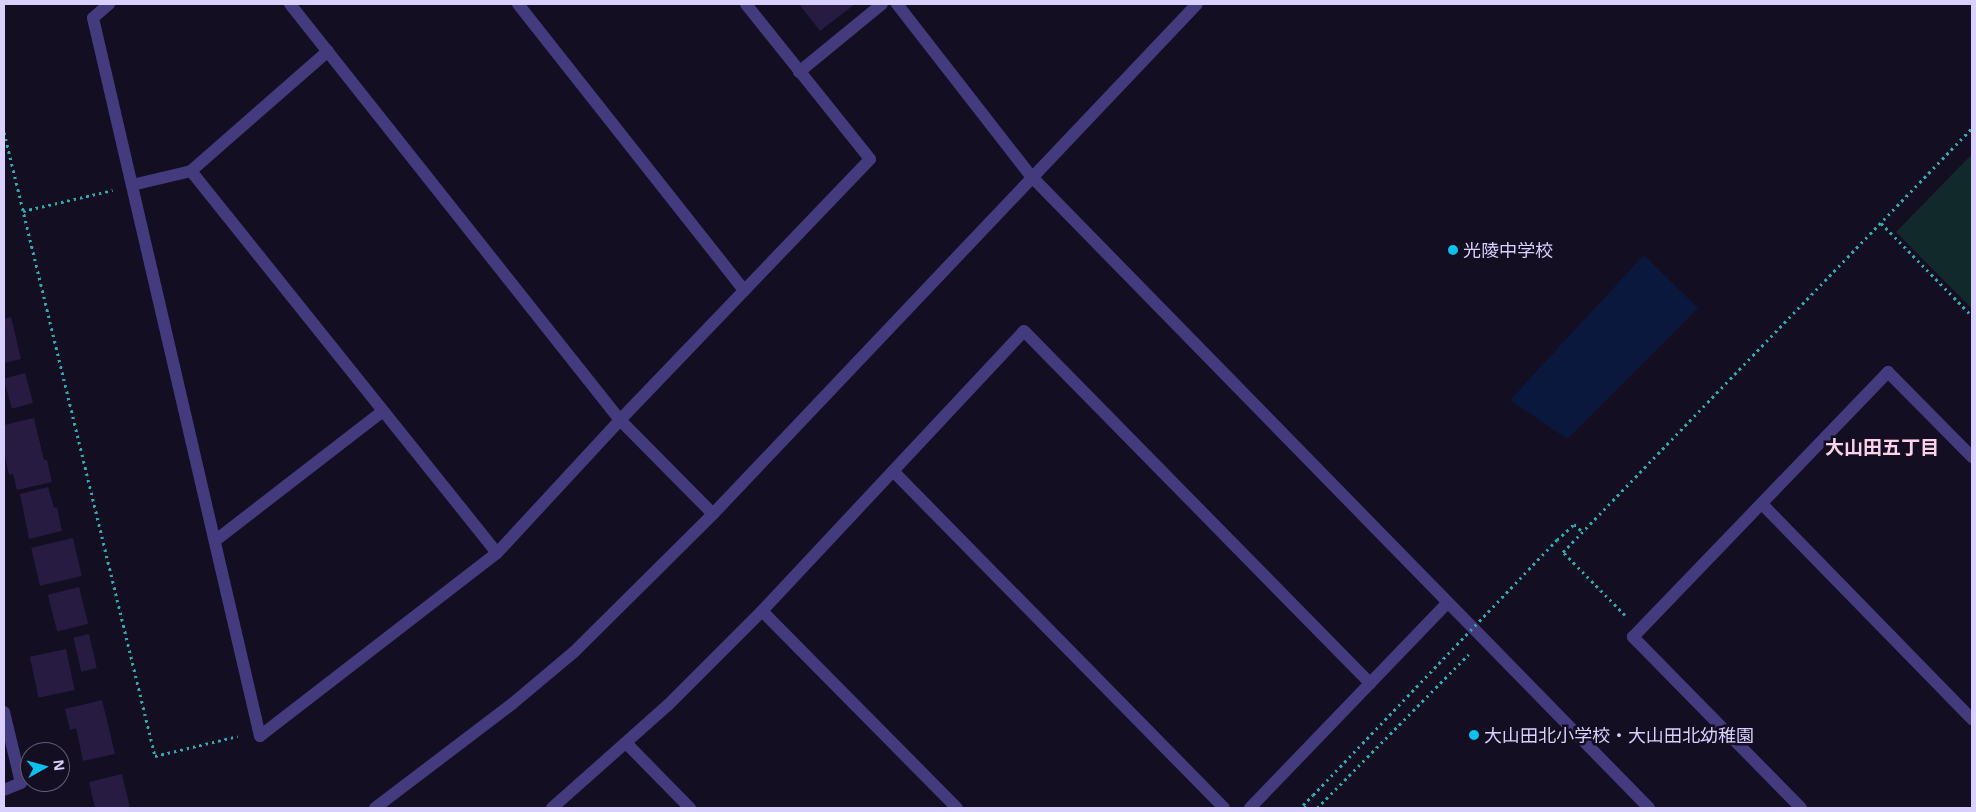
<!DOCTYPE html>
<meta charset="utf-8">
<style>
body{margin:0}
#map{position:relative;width:1976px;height:812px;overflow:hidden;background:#130e21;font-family:"Noto Sans","Noto Sans JP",sans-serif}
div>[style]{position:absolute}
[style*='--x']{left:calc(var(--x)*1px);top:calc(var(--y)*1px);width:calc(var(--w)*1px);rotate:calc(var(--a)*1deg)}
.green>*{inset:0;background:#11292a}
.water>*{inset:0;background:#0b183d}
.building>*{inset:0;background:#271b41;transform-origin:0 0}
.path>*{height:3px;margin-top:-1.5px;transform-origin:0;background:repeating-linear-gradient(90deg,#33a9ae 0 2.5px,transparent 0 6.5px)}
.minor>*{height:12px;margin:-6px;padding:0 6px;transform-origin:6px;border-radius:6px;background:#443b7e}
.path-bridge>*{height:3px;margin-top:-1.5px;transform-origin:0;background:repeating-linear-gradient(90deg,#33a9ae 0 2.5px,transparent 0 6.5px)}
.dots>*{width:14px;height:14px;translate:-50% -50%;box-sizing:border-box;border:2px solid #130e21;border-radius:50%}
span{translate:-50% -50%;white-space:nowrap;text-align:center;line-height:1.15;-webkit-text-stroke:5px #130e21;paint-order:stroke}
.poi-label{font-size:18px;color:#dad0fd}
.left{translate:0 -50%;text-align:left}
.neighbourhood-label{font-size:19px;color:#fdd2e9;font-weight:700}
.frame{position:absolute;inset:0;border:5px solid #dad0fd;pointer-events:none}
.north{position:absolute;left:20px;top:742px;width:50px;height:50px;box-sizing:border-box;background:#130e21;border:1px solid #635c79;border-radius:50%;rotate:83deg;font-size:14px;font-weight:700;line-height:20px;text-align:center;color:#dad0fd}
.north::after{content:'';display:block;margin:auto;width:18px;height:22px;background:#0ac1ef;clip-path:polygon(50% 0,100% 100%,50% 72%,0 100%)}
</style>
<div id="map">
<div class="green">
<i style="clip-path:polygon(1972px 154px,1972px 309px,1896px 232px)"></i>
</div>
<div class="water">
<i style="clip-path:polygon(1644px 255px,1698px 308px,1567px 439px,1510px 400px)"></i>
</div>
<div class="building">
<i style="clip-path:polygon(799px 4px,855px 4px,820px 31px)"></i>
<i style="clip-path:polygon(11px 317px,21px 359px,4px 363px,4px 319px)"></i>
<i style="left:25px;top:373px;width:31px;height:22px;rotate:75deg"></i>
<i style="clip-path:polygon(34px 418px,44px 460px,47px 460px,52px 482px,17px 490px,13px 474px,9px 475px,4px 451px,4px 425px)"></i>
<i style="clip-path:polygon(48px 487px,54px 508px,57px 507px,62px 531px,29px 539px,20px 494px)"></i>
<i style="left:73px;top:538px;width:39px;height:43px;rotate:77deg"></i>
<i style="left:79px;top:587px;width:38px;height:32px;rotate:76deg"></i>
<i style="left:89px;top:634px;width:35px;height:16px;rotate:77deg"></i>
<i style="left:66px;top:649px;width:42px;height:37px;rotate:78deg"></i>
<i style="clip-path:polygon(102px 700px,115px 754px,83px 761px,76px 728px,70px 730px,65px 709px)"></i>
<i style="clip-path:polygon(122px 774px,130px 808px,95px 808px,89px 782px)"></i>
</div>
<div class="path">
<i style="--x:4;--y:132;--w:642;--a:76.4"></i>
<i style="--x:155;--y:756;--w:85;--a:-13.5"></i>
<i style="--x:23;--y:211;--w:92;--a:-13.1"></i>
<i style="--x:1881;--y:223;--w:130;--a:45.6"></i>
<i style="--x:1557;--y:540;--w:23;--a:-43"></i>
<i style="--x:1574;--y:524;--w:12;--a:42"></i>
<i style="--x:1625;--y:615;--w:88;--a:-134.5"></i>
<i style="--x:1563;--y:552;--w:589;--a:-46.03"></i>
<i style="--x:1306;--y:808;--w:4;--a:-135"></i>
<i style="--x:1303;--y:805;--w:14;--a:-45"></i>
<i style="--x:1317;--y:808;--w:216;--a:-45.4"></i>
</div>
<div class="minor">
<i style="--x:109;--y:4;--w:21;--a:139"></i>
<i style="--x:93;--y:18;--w:737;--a:76.91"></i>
<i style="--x:260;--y:736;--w:299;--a:-37.7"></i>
<i style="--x:497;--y:553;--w:181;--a:-47.2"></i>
<i style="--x:620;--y:420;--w:361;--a:-46.2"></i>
<i style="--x:870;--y:159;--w:198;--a:-128.7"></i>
<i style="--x:290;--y:4;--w:531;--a:51.58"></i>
<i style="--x:620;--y:420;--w:132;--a:45.3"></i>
<i style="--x:518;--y:4;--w:365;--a:51.7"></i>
<i style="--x:897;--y:4;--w:218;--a:52.1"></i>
<i style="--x:1031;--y:176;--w:884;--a:45.64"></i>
<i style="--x:799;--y:72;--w:107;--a:-39.3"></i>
<i style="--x:191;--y:171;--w:489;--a:51.3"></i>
<i style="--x:132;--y:185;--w:61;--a:-13.3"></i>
<i style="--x:191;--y:171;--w:182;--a:-41.2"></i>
<i style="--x:893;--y:471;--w:472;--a:45.5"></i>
<i style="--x:1762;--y:504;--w:301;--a:45.7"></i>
<i style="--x:216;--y:540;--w:211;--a:-37.7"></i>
<i style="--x:762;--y:611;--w:277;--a:45.3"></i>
<i style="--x:4;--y:712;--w:73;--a:76.5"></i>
<i style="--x:21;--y:783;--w:18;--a:158"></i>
<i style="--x:627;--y:744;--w:90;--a:45.5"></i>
<i style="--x:375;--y:808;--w:172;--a:-37.2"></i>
<i style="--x:512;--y:704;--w:81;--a:-40"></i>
<i style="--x:574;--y:652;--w:196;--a:-44.8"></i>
<i style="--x:713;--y:514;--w:703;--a:-46.5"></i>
<i style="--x:552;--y:808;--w:155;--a:-41.6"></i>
<i style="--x:668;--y:705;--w:133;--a:-45"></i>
<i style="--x:762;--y:611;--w:383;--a:-46.9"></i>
<i style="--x:1024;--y:331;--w:494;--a:45.5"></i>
<i style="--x:1250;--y:808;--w:284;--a:-46.1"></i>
<i style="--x:1801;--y:808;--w:240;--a:-134.5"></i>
<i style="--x:1633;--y:637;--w:368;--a:-46.1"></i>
<i style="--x:1888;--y:372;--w:120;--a:45.3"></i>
</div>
<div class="path-bridge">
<i style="--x:1313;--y:795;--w:353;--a:-46.3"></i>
</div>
<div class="dots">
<i style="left:1453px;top:250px;background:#0ac1ef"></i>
<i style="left:1474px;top:735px;background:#0ac1ef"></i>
</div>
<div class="poi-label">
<span class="left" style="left:1463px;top:250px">光陵中学校</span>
<span class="left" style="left:1484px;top:735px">大山田北小学校・大山田北幼稚園</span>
</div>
<div class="neighbourhood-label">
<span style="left:1882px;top:448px">大山田五丁目</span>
</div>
<div class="frame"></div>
<div class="north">N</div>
</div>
